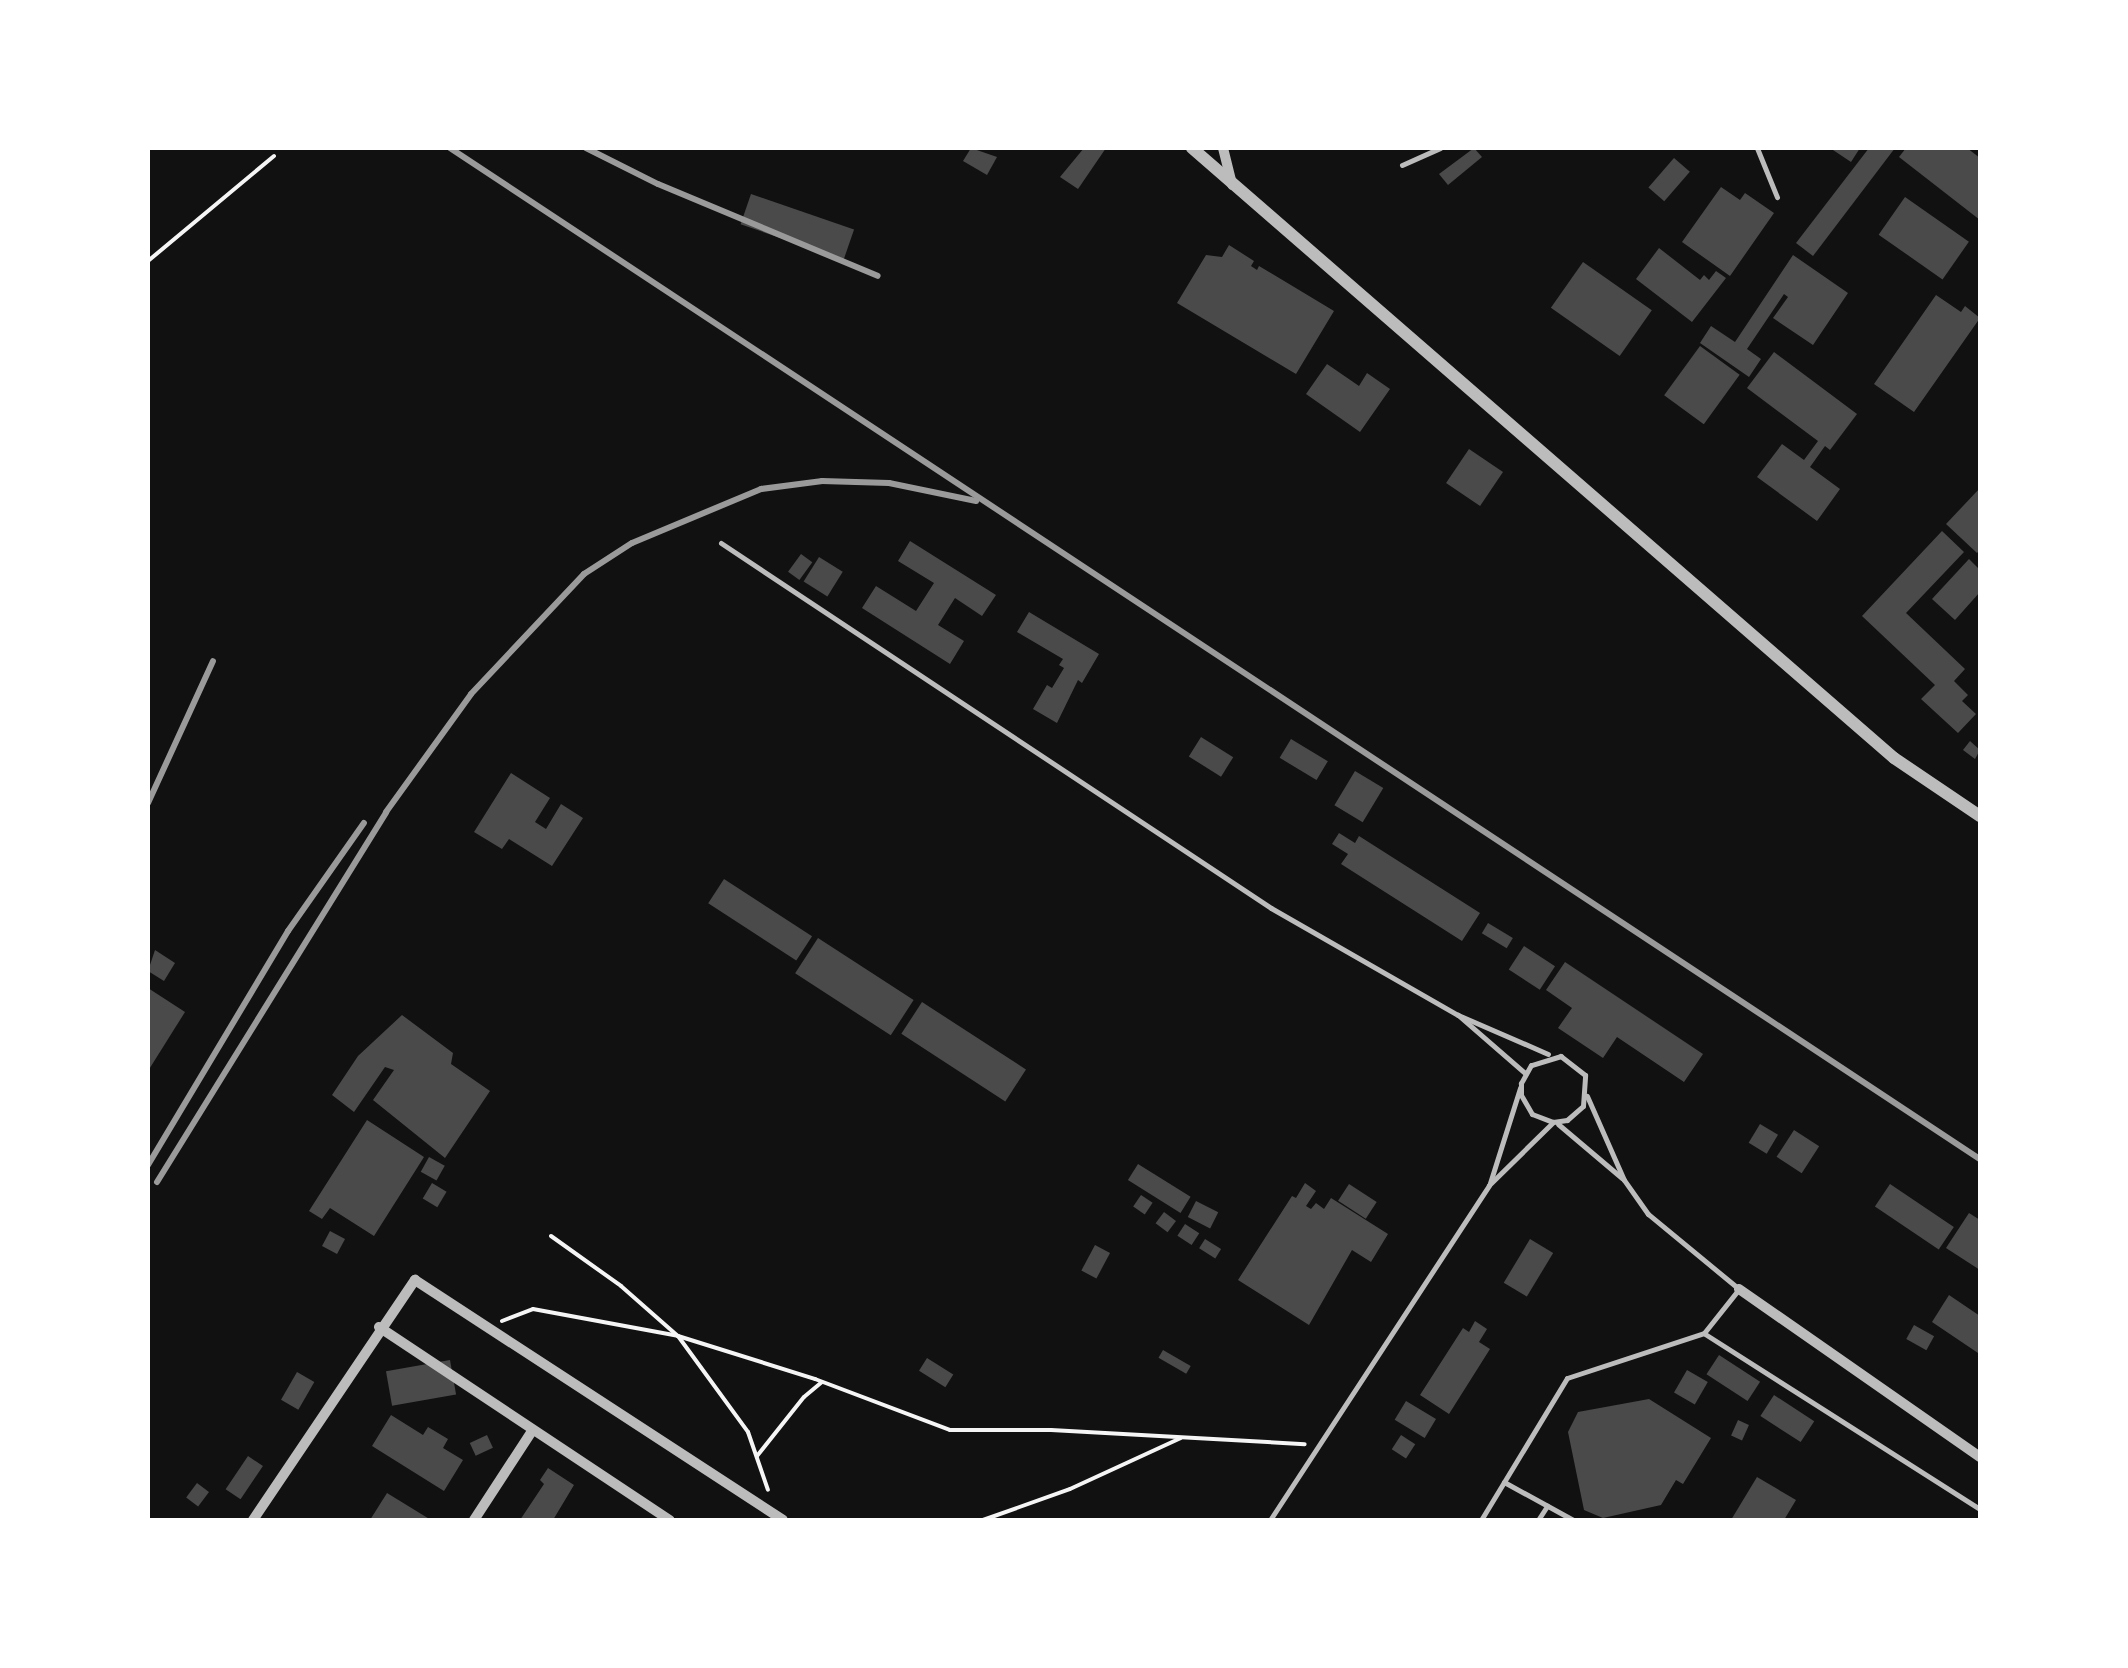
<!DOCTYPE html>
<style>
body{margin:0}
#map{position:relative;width:2128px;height:1668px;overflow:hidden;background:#111;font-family:Lato,sans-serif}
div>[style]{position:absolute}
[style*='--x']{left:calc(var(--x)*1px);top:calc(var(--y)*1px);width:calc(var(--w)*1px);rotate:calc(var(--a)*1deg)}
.building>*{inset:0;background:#4a4a4a;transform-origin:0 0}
.path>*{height:4px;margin:-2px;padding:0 2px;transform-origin:2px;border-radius:2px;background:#f5f5f5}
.service>*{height:5px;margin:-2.5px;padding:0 2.5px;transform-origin:2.5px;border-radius:2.5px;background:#bcbcbc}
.minor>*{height:10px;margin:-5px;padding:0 5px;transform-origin:5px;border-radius:5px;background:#bcbcbc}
.tertiary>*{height:12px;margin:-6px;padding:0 6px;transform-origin:6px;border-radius:6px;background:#bcbcbc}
.rail>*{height:6px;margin:-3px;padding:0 3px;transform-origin:3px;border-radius:3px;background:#9a9a9a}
span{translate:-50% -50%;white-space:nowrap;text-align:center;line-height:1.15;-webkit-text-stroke:8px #fff;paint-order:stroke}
.frame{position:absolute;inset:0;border:150px solid #fff;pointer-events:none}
</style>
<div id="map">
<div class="building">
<i style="clip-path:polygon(971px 148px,997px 157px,987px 175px,963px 161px)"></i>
<i style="clip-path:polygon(1084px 148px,1106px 148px,1078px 189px,1060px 177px)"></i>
<i style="clip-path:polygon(1474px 148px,1482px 157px,1448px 185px,1439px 174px)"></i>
<i style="clip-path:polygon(1830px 148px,1860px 148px,1851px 162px)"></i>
<i style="clip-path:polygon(1869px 148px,1895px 148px,1813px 256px,1796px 243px)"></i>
<i style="clip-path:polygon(1906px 148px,1967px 148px,1980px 158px,1980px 220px,1899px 157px)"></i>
<i style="left:1674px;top:158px;width:21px;height:39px;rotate:41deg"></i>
<i style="clip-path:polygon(1721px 187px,1740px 200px,1745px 193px,1774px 213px,1730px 276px,1682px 242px)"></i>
<i style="left:751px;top:194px;width:109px;height:32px;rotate:19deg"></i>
<i style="left:1905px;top:197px;width:78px;height:46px;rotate:35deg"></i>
<i style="clip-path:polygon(1229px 245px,1254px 261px,1251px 266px,1257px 270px,1259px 266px,1334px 311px,1296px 374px,1177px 303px,1206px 255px,1222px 257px)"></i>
<i style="clip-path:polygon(1659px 248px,1700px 280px,1704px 275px,1709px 280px,1716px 271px,1726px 278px,1692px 322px,1636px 279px)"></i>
<i style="clip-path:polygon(1793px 255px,1848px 293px,1813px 345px,1773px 318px,1788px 297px,1784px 294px,1747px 349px,1761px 359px,1749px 377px,1700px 343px,1711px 326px,1735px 342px)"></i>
<i style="left:1583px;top:262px;width:84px;height:56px;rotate:35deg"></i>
<i style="clip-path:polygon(1936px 295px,1961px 312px,1965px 306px,1980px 318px,1914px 412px,1874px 384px)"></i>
<i style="left:1700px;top:346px;width:49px;height:61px;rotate:36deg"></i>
<i style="clip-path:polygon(1774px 352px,1857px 414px,1830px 450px,1825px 446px,1810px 467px,1840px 489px,1817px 521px,1757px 477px,1782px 444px,1804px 460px,1818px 441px,1747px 388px)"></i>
<i style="clip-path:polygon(1327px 364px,1359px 386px,1367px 373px,1390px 389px,1360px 432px,1306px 394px)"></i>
<i style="left:1469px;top:449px;width:41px;height:41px;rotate:34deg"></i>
<i style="clip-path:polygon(1980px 488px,1980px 550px,1977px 553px,1946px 524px)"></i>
<i style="clip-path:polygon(1942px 531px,1964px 552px,1906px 613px,1965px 669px,1954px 681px,1968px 695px,1962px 701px,1976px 714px,1958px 733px,1921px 699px,1935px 685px,1862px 616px)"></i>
<i style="clip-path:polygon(910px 541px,996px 595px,982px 616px,955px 598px,938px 625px,964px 641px,950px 664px,862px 608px,876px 586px,916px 611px,934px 583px,898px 561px)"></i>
<i style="left:801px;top:554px;width:14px;height:22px;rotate:36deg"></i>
<i style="left:819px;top:557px;width:28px;height:29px;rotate:32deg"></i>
<i style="clip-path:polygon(1969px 559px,1980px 570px,1980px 592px,1955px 620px,1932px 599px)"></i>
<i style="clip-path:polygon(1029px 612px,1099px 654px,1082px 683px,1078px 680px,1057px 723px,1033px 709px,1047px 685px,1052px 688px,1064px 668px,1059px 665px,1063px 659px,1017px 632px)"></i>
<i style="left:1201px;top:737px;width:38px;height:23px;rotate:32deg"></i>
<i style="left:1291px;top:739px;width:43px;height:22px;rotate:31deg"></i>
<i style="clip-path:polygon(1970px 741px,1980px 750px,1975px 759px,1963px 750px)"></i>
<i style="left:1355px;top:771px;width:33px;height:40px;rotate:31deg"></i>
<i style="clip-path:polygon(511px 773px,550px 798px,535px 822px,546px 829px,561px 804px,583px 818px,552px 866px,509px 839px,502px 849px,474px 832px)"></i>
<i style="clip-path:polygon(1339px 833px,1355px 843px,1359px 836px,1480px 913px,1462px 941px,1341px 864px,1348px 854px,1332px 844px)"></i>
<i style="left:724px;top:879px;width:105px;height:29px;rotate:33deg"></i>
<i style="left:1488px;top:923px;width:29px;height:12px;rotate:31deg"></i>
<i style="left:818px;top:938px;width:114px;height:42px;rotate:33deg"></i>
<i style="left:1524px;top:946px;width:37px;height:28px;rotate:33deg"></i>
<i style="clip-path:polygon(155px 950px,175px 963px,164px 981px,148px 971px)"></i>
<i style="clip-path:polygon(1565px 962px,1703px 1054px,1684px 1082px,1617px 1037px,1603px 1058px,1558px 1028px,1572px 1008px,1546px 990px)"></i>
<i style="clip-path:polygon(148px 988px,185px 1012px,148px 1071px)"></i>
<i style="left:922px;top:1002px;width:124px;height:38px;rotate:33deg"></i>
<i style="clip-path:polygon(402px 1015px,453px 1053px,451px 1064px,490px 1091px,445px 1158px,373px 1100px,394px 1070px,385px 1067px,354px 1112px,332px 1095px,358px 1056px)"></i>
<i style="clip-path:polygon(367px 1120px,424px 1157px,374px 1236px,330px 1208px,322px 1219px,309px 1211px)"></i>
<i style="left:1760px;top:1124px;width:21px;height:22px;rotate:31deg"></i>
<i style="left:1794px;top:1130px;width:30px;height:32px;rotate:33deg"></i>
<i style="left:429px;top:1157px;width:18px;height:17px;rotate:29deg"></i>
<i style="left:1138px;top:1164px;width:62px;height:19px;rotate:32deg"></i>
<i style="left:432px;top:1183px;width:17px;height:18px;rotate:31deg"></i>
<i style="clip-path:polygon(1305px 1183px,1316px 1191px,1306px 1206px,1311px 1209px,1316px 1203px,1324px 1209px,1331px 1198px,1388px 1234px,1371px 1262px,1352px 1250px,1309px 1325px,1238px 1280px,1292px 1196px,1296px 1198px)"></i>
<i style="left:1349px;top:1184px;width:33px;height:20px;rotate:33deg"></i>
<i style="left:1890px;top:1184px;width:77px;height:27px;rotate:34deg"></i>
<i style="left:1141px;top:1195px;width:14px;height:14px;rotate:34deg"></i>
<i style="left:1196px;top:1201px;width:25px;height:18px;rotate:27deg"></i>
<i style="left:1164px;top:1212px;width:15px;height:14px;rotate:37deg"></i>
<i style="clip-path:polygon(1969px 1213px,1980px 1220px,1980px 1270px,1946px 1248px)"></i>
<i style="left:1185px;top:1224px;width:17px;height:14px;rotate:33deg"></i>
<i style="left:330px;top:1231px;width:17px;height:17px;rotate:28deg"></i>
<i style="left:1205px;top:1239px;width:19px;height:11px;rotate:32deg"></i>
<i style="left:1530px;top:1239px;width:27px;height:51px;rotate:31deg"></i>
<i style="left:1095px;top:1245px;width:17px;height:29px;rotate:28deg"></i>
<i style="clip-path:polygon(1949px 1295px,1980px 1316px,1978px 1353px,1932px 1322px)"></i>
<i style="clip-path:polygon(1475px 1321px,1487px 1329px,1479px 1342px,1490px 1349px,1449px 1414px,1420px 1395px,1463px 1328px,1469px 1332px)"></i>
<i style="left:1914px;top:1325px;width:23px;height:16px;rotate:29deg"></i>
<i style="left:1163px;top:1350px;width:32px;height:9px;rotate:30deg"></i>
<i style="left:1719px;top:1355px;width:49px;height:23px;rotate:33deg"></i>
<i style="left:927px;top:1358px;width:31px;height:15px;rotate:32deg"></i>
<i style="left:450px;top:1360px;width:35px;height:65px;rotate:80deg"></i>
<i style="left:1687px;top:1370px;width:24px;height:26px;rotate:30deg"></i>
<i style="left:297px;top:1372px;width:20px;height:32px;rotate:30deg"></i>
<i style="left:1774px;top:1395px;width:48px;height:25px;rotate:33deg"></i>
<i style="clip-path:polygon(1649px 1399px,1711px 1438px,1683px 1484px,1676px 1480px,1661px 1505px,1603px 1518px,1584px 1510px,1568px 1432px,1578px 1412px)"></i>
<i style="left:1406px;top:1401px;width:35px;height:22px;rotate:31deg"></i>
<i style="clip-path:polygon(391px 1415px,423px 1435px,428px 1427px,448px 1439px,443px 1448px,463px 1460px,444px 1491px,372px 1446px)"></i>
<i style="left:1738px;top:1420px;width:12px;height:17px;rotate:24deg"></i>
<i style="left:487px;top:1435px;width:14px;height:19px;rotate:65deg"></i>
<i style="left:1401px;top:1435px;width:17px;height:17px;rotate:33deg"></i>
<i style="left:248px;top:1456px;width:18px;height:40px;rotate:34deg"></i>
<i style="clip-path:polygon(548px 1468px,574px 1485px,553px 1520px,520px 1520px,544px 1484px,540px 1480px)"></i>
<i style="clip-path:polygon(1757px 1477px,1796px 1500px,1784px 1520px,1731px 1520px)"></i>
<i style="left:197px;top:1483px;width:15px;height:18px;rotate:37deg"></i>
<i style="clip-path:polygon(387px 1493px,431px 1520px,370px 1520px)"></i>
</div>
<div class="path">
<i style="--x:148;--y:261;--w:164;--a:-39.8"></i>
<i style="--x:551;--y:1236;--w:86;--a:35.5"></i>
<i style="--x:621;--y:1286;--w:76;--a:41.3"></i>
<i style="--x:678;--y:1336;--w:119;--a:53.9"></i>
<i style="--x:748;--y:1432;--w:61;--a:71"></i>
<i style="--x:502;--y:1321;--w:33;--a:-21"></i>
<i style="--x:533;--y:1309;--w:147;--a:10.5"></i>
<i style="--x:678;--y:1336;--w:144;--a:17.4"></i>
<i style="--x:815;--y:1379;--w:144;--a:20.7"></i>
<i style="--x:950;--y:1430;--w:101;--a:0"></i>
<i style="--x:1051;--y:1430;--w:254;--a:3.2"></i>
<i style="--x:757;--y:1456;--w:75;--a:-51.5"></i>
<i style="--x:804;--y:1397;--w:23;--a:-40"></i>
<i style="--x:983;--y:1520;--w:92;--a:-19.6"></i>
<i style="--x:1070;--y:1489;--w:122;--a:-24.7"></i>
</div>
<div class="service">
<i style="--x:1757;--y:148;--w:53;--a:67.8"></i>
<i style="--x:1402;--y:165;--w:42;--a:-24.1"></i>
<i style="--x:721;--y:543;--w:660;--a:33.57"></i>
<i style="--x:1271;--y:908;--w:215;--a:29.8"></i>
<i style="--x:1525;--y:1073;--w:89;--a:-139.1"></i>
<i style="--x:1458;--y:1015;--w:98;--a:23.4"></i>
<i style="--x:1558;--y:1124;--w:84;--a:40.2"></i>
<i style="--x:1490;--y:1183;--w:100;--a:-72.5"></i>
<i style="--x:1705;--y:1334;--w:326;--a:32.5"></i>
<i style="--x:1504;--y:1482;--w:79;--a:28.8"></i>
<i style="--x:1270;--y:1520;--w:400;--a:-56.8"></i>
<i style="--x:1489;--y:1185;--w:90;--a:-44.5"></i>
<i style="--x:1553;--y:1122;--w:14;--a:-8"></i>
<i style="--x:1567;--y:1120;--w:21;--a:-41"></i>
<i style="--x:1583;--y:1106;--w:31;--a:-86"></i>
<i style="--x:1585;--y:1075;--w:31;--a:-142"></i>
<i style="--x:1561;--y:1056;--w:31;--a:163"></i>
<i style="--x:1531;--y:1065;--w:21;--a:119"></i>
<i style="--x:1521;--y:1083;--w:12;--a:90"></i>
<i style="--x:1521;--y:1095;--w:22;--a:60"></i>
<i style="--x:1532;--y:1114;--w:22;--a:21"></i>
<i style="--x:1481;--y:1520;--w:166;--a:-58.8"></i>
<i style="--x:1567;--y:1378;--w:144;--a:-18.2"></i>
<i style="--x:1704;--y:1333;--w:56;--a:-51.5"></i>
<i style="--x:1739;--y:1289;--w:118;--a:-140.5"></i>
<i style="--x:1648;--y:1214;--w:42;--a:-125.2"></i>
<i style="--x:1624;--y:1180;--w:92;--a:-113.8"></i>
<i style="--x:1538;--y:1520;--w:17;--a:-57"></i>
</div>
<div class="minor">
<i style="--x:1223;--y:148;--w:38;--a:76"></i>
<i style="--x:1739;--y:1289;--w:294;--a:34.9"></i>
<i style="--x:379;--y:1327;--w:349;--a:33.6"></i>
<i style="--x:253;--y:1520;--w:290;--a:-56"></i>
<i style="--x:415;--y:1280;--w:439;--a:33.1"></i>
<i style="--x:474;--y:1520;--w:106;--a:-56.9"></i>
</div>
<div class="tertiary">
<i style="--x:1192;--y:148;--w:930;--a:40.99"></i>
<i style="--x:1894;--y:758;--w:104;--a:34"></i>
</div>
<div class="rail">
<i style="--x:450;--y:148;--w:1834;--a:33.46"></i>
<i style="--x:586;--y:148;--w:80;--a:26.6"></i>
<i style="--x:658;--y:184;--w:238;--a:22.7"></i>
<i style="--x:148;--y:803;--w:156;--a:-65.4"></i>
<i style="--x:148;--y:1165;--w:273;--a:-59.1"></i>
<i style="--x:288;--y:931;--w:132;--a:-54.9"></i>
<i style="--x:157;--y:1182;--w:435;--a:-58.2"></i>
<i style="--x:386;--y:812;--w:145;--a:-54.2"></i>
<i style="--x:471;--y:694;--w:165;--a:-46.7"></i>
<i style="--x:584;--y:574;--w:57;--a:-32.9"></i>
<i style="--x:632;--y:543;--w:140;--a:-22.7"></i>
<i style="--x:761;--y:489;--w:62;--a:-7.5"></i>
<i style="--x:822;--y:481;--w:67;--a:1.7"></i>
<i style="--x:889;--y:483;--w:89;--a:11.7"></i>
</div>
<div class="frame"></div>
</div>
